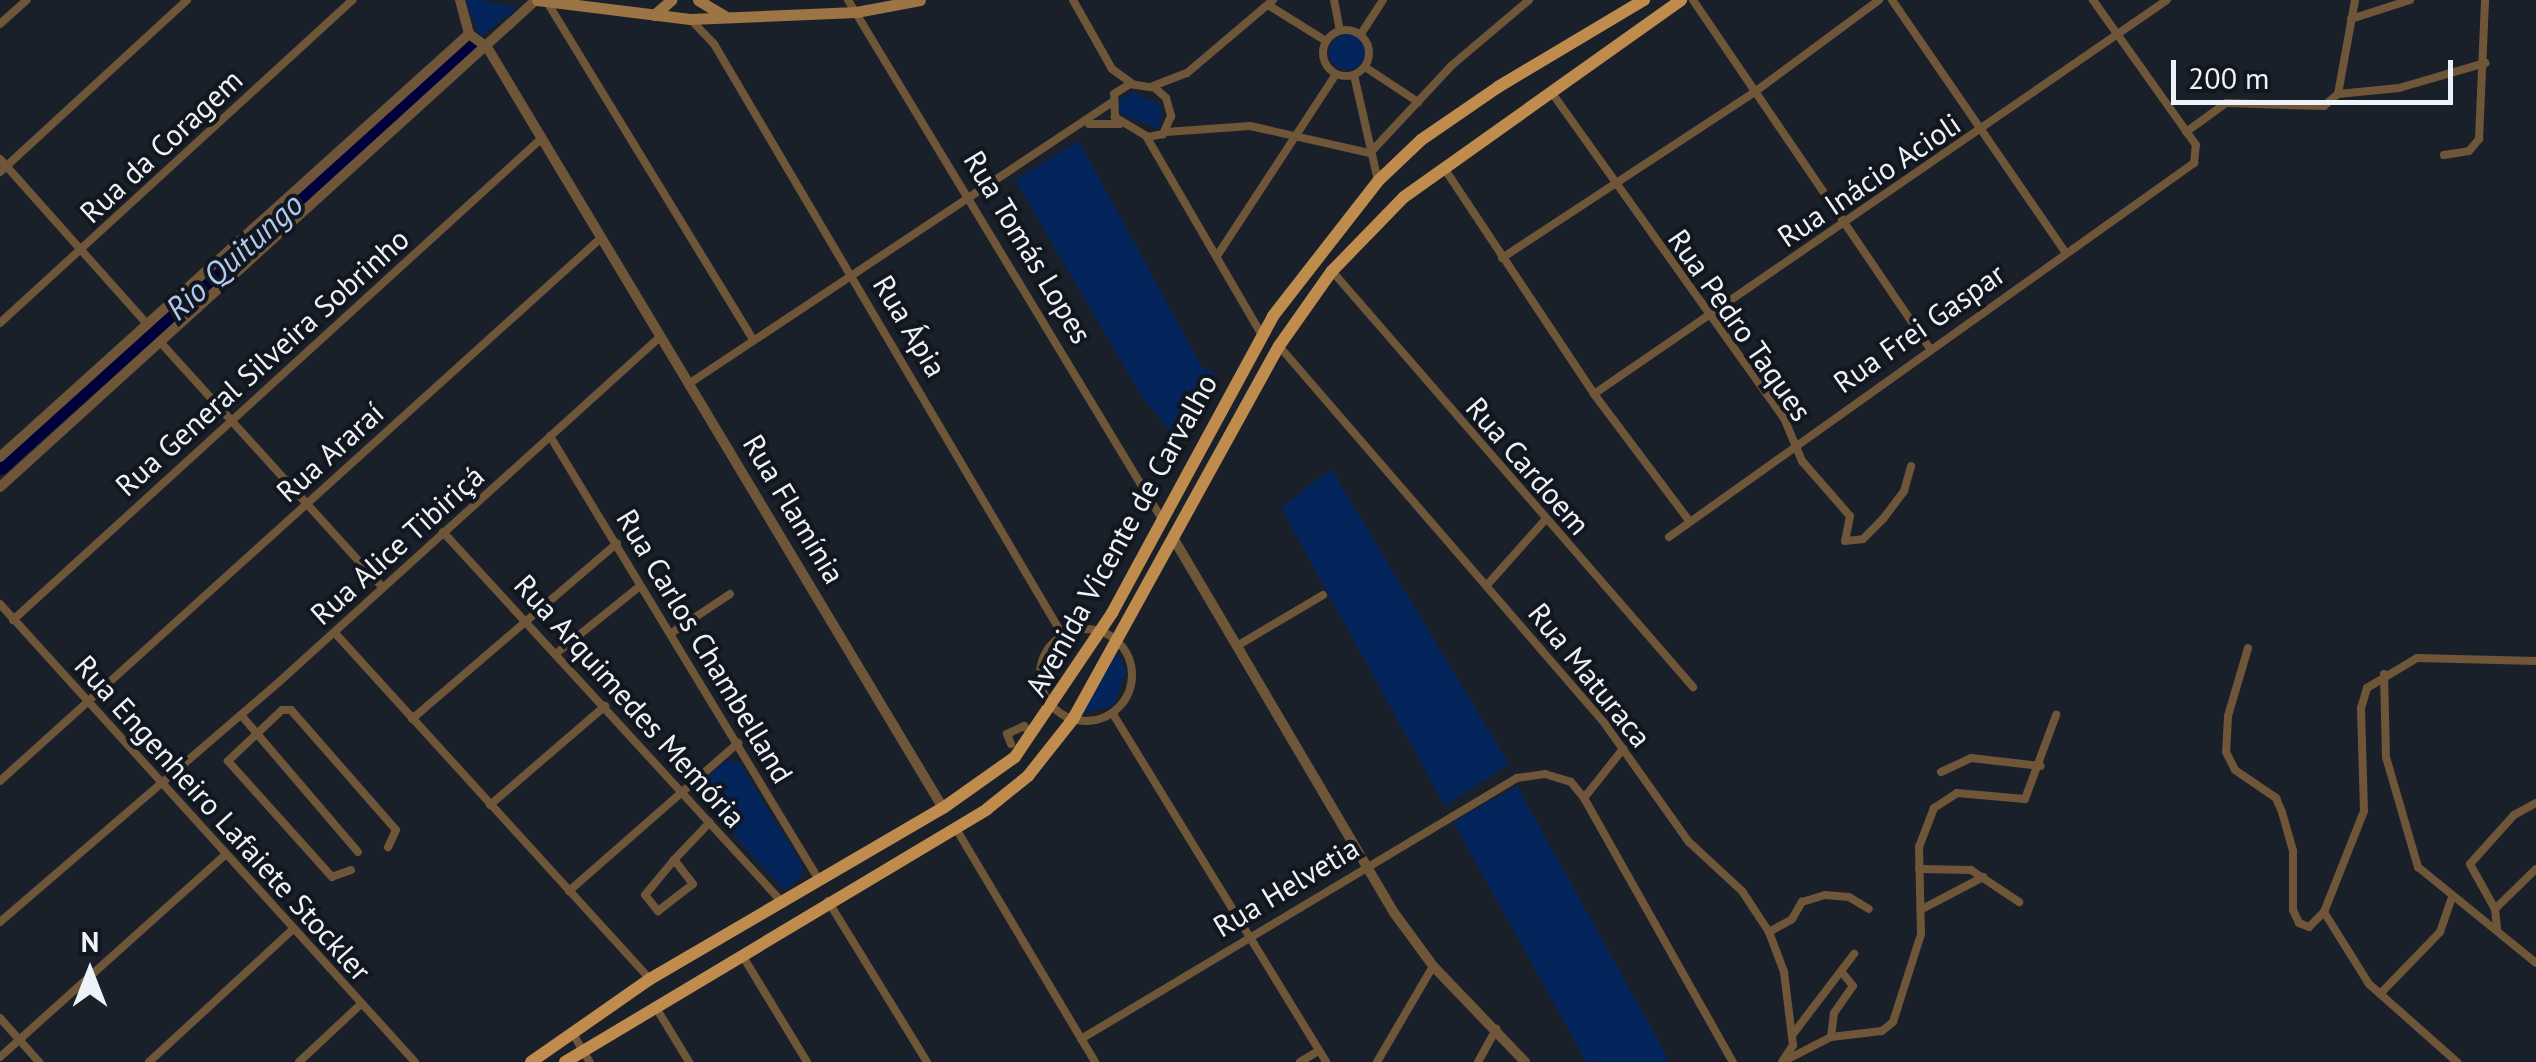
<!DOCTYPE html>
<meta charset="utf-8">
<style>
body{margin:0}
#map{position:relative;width:2536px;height:1062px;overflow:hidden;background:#1a2029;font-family:"PT Sans",sans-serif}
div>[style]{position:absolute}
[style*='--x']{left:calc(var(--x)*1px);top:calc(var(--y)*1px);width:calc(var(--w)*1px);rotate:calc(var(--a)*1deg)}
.green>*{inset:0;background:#03255b;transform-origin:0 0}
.round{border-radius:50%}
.river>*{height:18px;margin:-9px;padding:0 9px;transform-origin:9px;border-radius:9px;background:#00003d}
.minor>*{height:8px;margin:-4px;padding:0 4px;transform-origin:4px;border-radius:4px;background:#6f5639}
.minor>.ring{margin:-4px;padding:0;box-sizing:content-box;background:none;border:8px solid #6f5639;border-radius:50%}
.tertiary>*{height:10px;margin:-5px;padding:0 5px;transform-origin:5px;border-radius:5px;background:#6f5639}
.secondary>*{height:11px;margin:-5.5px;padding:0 5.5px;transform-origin:5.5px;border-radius:5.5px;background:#9d7545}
.primary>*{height:12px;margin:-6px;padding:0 6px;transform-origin:6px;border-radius:6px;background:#c08c4d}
span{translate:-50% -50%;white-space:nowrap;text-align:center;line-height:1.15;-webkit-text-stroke:8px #11161f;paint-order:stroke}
.street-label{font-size:30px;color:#eef2f9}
.water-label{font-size:32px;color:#b0c9ef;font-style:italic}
.north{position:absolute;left:40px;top:922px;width:100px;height:100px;-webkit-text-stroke:8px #11161f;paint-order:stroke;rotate:0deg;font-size:28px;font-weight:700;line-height:40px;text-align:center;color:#eef2f9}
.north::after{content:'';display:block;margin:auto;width:35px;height:45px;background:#eef2f9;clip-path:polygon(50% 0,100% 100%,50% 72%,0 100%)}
.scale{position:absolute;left:2171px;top:60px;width:282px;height:45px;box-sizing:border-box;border:5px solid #eef2f9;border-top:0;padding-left:12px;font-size:30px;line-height:35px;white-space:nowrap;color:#eef2f9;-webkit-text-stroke:8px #11161f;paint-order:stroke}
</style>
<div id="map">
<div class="green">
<i style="clip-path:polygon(465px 0,480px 0,517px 8px,480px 37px)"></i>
<i class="round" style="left:1329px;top:34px;width:36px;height:36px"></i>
<i style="clip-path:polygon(1134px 92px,1162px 106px,1159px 129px,1119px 113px,1119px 100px)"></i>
<i style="clip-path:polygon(1079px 141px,1201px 366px,1215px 373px,1181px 443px,1143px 398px,1015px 180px)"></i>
<i style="clip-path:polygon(1331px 469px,1509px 764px,1445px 806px,1281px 508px)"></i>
<i style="clip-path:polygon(1118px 652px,1126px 670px,1114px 705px,1078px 715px)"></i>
<i style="clip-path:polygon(726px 761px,739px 762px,802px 865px,802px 875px,785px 891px,692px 789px)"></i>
<i style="left:1517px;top:786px;width:317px;height:73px;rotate:61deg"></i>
</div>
<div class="river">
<i style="--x:0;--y:466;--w:630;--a:-41.85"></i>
</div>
<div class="minor">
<i style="--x:848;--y:0;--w:609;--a:58.84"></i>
<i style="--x:1073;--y:0;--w:79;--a:60.5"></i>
<i style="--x:1112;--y:69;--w:26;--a:36"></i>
<i style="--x:1334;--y:0;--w:31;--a:79"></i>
<i style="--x:1693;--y:0;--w:420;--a:55.8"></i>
<i style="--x:1892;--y:0;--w:307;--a:55.5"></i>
<i style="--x:547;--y:2;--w:395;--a:58.6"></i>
<i style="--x:1268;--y:5;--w:68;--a:31.8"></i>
<i style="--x:690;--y:19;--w:35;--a:46"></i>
<i style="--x:714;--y:44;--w:685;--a:59.47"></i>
<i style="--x:2351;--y:19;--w:62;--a:-17.9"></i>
<i style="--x:0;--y:24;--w:36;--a:-42"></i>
<i class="ring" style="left:1323px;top:30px;width:38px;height:38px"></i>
<i style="--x:1361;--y:34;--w:40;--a:-57.1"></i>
<i style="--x:1365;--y:67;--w:64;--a:33.4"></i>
<i style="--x:1354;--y:75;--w:109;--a:77.2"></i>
<i style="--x:1130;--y:84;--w:25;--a:9"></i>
<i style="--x:1155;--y:88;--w:15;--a:42"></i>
<i style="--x:1166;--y:98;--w:19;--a:74"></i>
<i style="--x:1171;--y:116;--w:20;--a:114"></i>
<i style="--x:1163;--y:134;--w:15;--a:169"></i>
<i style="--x:1148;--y:137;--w:39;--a:-149"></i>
<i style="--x:1115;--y:117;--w:23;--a:-92"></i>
<i style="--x:1114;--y:94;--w:19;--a:-32"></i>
<i style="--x:1153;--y:86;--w:36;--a:-21"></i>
<i style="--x:1187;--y:73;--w:113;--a:-40.3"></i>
<i style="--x:1552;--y:93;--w:399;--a:54.5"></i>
<i style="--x:1784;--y:418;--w:47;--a:67.3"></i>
<i style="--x:1802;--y:461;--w:73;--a:48.9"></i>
<i style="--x:1850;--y:516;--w:25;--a:101"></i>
<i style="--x:1845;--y:541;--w:18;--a:-6"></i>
<i style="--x:1863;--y:539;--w:28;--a:-45"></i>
<i style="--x:1883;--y:519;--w:35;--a:-53"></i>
<i style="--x:1904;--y:491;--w:26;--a:-74"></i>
<i style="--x:2338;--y:94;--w:96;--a:-79.7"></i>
<i style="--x:1089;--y:124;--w:31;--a:0"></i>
<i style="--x:1166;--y:132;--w:84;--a:-4.1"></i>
<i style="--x:1250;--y:126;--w:123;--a:12.7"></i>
<i style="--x:2186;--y:132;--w:49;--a:-35.9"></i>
<i style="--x:2226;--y:103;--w:98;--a:1.8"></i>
<i style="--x:2324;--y:106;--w:18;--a:-41"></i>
<i style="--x:2338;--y:94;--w:61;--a:-5.6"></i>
<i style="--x:2399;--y:88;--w:90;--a:-16.2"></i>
<i style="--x:1146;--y:136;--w:230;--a:59.8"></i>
<i style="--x:1370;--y:153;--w:119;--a:-47"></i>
<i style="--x:1451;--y:66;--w:102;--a:-40.2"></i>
<i style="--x:2444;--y:155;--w:25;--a:-9"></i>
<i style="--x:2469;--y:151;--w:16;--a:-50"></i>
<i style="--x:2479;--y:139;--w:139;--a:-87.5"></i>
<i style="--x:0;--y:159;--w:221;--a:48.3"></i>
<i style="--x:1444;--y:168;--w:271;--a:56.4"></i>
<i style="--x:1594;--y:394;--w:156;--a:53.1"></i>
<i style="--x:0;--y:172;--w:254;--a:-42.6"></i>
<i style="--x:1217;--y:256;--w:217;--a:-56.8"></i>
<i style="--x:1502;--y:258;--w:304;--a:-33.3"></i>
<i style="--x:1756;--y:91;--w:153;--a:-36.5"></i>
<i style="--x:1332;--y:271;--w:551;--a:49.05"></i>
<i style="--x:0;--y:323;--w:478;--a:-42.5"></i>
<i style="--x:161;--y:343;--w:329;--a:47.8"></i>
<i style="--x:1279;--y:346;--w:499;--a:49.2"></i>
<i style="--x:1605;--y:724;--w:145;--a:54.6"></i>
<i style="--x:1689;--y:842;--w:72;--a:42.8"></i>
<i style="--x:1742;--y:891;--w:49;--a:56.6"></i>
<i style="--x:1769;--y:932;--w:43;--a:69.4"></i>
<i style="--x:1784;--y:972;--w:74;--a:83"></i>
<i style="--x:1793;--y:1045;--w:20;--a:123"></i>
<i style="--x:690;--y:383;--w:506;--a:-33.63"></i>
<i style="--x:1594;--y:394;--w:695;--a:-34.51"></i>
<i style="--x:550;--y:436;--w:519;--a:58.79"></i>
<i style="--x:443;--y:532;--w:500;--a:47.51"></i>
<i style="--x:1669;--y:537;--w:645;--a:-35.47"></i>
<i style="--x:2194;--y:163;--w:18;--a:-84"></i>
<i style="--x:2196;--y:145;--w:178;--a:-125.4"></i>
<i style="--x:1487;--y:585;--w:86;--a:-48.3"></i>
<i style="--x:0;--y:604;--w:618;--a:47.82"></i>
<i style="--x:13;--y:620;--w:716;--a:-42.34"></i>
<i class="ring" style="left:1040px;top:629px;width:84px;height:84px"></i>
<i style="--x:335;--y:633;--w:468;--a:47.7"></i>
<i style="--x:670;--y:634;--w:72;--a:-33.7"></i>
<i style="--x:1237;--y:646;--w:100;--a:-30.7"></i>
<i style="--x:2248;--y:648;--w:71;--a:106.4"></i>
<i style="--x:2228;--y:716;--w:36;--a:93"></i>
<i style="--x:2226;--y:752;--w:20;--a:63"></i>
<i style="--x:2235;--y:770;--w:50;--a:34.3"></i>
<i style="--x:2276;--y:798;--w:15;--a:67"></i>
<i style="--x:2282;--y:812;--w:41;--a:74.2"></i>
<i style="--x:2293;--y:851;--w:59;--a:90"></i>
<i style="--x:2293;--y:910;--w:14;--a:65"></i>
<i style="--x:2299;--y:923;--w:11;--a:22"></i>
<i style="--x:2309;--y:927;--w:21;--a:-45"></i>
<i style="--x:2324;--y:912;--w:109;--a:-68.4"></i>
<i style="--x:2364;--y:811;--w:103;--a:-91.7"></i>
<i style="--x:2361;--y:708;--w:21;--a:-73"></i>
<i style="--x:2367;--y:688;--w:58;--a:-31"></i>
<i style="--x:2417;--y:658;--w:119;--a:1.4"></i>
<i style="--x:558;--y:652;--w:105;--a:-38.8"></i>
<i style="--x:2384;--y:674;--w:83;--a:88.6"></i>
<i style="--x:2386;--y:757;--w:115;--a:73.8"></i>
<i style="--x:2418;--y:867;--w:152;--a:39.1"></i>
<i style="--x:1113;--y:714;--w:408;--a:58.5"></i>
<i style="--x:241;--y:715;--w:180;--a:49.5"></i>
<i style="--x:412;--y:719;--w:270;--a:-40.6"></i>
<i style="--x:1011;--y:744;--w:11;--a:-112"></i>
<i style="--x:1007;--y:734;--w:19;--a:-25"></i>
<i style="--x:1024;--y:726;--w:11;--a:49"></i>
<i style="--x:1941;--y:772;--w:33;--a:-25"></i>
<i style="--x:1971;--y:758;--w:70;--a:6.5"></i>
<i style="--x:0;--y:781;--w:811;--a:-42.1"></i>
<i style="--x:1584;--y:798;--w:63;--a:-51.5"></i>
<i style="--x:490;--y:805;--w:152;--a:-40.7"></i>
<i style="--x:955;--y:827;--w:274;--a:59.2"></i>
<i style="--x:674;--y:860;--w:45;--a:129.6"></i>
<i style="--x:645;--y:895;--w:21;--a:51"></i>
<i style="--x:658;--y:911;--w:44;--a:-37.6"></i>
<i style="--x:693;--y:884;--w:31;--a:-128"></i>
<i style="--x:674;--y:860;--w:52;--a:-46.5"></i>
<i style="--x:1919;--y:869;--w:52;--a:1.1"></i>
<i style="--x:1971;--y:870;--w:58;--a:33.7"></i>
<i style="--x:351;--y:870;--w:20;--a:160"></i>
<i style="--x:332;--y:877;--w:156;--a:-131.9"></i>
<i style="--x:228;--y:761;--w:74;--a:-43.4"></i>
<i style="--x:282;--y:710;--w:9;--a:0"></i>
<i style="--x:291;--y:710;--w:159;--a:48.8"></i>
<i style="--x:396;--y:830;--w:19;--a:115"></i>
<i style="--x:569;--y:891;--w:225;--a:-41.2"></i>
<i style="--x:828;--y:901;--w:189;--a:58.4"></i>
<i style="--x:1924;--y:908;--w:67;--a:-27.7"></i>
<i style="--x:2495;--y:909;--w:51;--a:-119.1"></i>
<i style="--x:2470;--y:864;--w:66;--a:-48.1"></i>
<i style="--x:2514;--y:815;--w:25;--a:-29"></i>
<i style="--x:2324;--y:912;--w:85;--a:58"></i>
<i style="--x:2369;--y:984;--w:118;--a:41.6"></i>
<i style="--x:0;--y:922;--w:368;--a:-40.7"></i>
<i style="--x:279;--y:682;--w:515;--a:-42.17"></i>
<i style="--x:2497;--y:928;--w:19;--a:-96"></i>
<i style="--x:2495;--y:909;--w:57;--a:-44.3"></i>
<i style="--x:1769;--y:932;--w:26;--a:-29"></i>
<i style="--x:1792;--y:919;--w:20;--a:-60"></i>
<i style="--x:1802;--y:902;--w:24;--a:-17"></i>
<i style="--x:1825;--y:895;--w:24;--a:5"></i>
<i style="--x:1849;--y:897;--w:23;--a:31"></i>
<i style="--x:742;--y:955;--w:125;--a:58.7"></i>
<i style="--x:2380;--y:994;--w:86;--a:-45.9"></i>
<i style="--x:2440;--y:932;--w:36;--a:-71"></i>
<i style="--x:655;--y:1006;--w:66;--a:58.7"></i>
<i style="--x:0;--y:1018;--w:59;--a:48.4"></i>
<i style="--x:573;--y:1034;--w:33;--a:59"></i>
<i style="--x:1793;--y:1034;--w:101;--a:-52.7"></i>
<i style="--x:1831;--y:1037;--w:24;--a:-83"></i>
<i style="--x:1834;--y:1013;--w:33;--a:-55"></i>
<i style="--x:1853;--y:986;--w:19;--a:-129"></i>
<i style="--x:1081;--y:1039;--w:508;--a:-30.91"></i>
<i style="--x:1517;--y:778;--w:28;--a:-8"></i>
<i style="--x:1545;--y:774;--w:27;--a:17"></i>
<i style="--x:1571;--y:782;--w:21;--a:51"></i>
<i style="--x:1584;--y:798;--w:303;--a:60.6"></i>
<i style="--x:0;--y:1057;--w:302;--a:-41.9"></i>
<i style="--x:1790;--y:1058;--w:46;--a:-27.1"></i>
<i style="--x:1831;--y:1037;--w:51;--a:-6.7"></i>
<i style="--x:1882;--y:1031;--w:14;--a:-39"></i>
<i style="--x:1893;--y:1022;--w:92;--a:-72.3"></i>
<i style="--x:1921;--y:934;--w:87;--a:-91.3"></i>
<i style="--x:1919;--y:847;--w:42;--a:-69"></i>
<i style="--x:1934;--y:808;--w:27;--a:-33"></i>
<i style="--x:1957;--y:793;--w:68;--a:5"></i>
<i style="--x:2025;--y:799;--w:90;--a:-69.7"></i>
<i style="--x:149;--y:1062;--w:195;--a:-42.7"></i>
<i style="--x:299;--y:1062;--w:85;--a:-43.1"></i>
<i style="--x:1300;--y:1062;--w:17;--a:-31"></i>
<i style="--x:1377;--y:1062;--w:111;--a:-59.7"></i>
<i style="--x:1478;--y:1062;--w:38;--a:-61"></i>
</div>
<div class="tertiary">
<i style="--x:460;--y:0;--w:35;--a:75"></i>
<i style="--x:469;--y:34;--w:22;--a:36"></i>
<i style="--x:487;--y:47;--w:887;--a:59.07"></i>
<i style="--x:0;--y:457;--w:632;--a:-42.05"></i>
<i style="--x:0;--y:487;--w:724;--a:-42.26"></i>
<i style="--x:1175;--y:541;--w:433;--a:59.5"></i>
<i style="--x:1395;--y:914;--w:64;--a:53.8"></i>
<i style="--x:1433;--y:966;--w:133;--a:46.2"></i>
</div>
<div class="secondary">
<i style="--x:537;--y:0;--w:154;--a:7.1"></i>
<i style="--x:690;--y:19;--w:166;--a:-2.4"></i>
<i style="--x:856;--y:12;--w:65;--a:-10.6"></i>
<i style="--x:698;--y:0;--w:31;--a:31"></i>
<i style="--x:654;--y:15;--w:23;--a:-41"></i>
</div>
<div class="primary">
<i style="--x:531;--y:1062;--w:145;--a:-34.9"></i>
<i style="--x:650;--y:979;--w:339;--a:-30.3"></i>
<i style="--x:943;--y:808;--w:88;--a:-35.3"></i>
<i style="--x:1015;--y:757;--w:174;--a:-56"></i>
<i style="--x:1112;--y:613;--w:338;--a:-61.5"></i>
<i style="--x:1273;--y:316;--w:171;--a:-52.1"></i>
<i style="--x:1378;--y:181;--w:59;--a:-43.6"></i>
<i style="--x:1421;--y:140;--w:93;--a:-34.5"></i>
<i style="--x:1498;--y:87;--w:170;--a:-30.8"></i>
<i style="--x:565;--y:1062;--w:492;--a:-30.9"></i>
<i style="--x:987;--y:809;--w:53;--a:-38.8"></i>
<i style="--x:1028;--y:776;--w:73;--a:-51.7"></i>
<i style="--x:1073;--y:719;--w:426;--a:-61.1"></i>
<i style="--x:1279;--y:346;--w:92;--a:-54.8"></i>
<i style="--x:1332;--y:271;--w:103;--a:-45.8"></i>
<i style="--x:1404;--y:197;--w:340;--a:-35.4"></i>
</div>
<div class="street-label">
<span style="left:161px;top:146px;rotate:-43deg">Rua da Coragem</span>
<span style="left:1869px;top:180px;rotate:-34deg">Rua Inácio Acioli</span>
<span style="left:1028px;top:247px;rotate:59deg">Rua Tomás Lopes</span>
<span style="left:1740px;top:325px;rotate:55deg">Rua Pedro Taques</span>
<span style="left:910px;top:326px;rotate:59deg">Rua Ápia</span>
<span style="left:1919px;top:328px;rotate:-35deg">Rua Frei Gaspar</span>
<span style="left:262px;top:362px;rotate:-42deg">Rua General Silveira Sobrinho</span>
<span style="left:330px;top:452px;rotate:-42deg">Rua Araraí</span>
<span style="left:1528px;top:466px;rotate:49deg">Rua Cardoem</span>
<span style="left:794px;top:509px;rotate:59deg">Rua Flamínia</span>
<span style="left:1121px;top:535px;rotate:-61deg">Avenida Vicente de Carvalho</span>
<span style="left:397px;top:545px;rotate:-42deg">Rua Alice Tibiriçá</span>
<span style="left:705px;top:646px;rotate:59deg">Rua Carlos Chambelland</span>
<span style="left:1590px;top:675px;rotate:51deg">Rua Maturaca</span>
<span style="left:630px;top:701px;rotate:48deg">Rua Arquimedes Memória</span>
<span style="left:223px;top:818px;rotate:48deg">Rua Engenheiro Lafaiete Stockler</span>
<span style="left:1286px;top:887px;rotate:-31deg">Rua Helvetia</span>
</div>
<div class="water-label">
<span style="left:234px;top:256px;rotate:-42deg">Rio Quitungo</span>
</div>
<div class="north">N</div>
<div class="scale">200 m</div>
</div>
